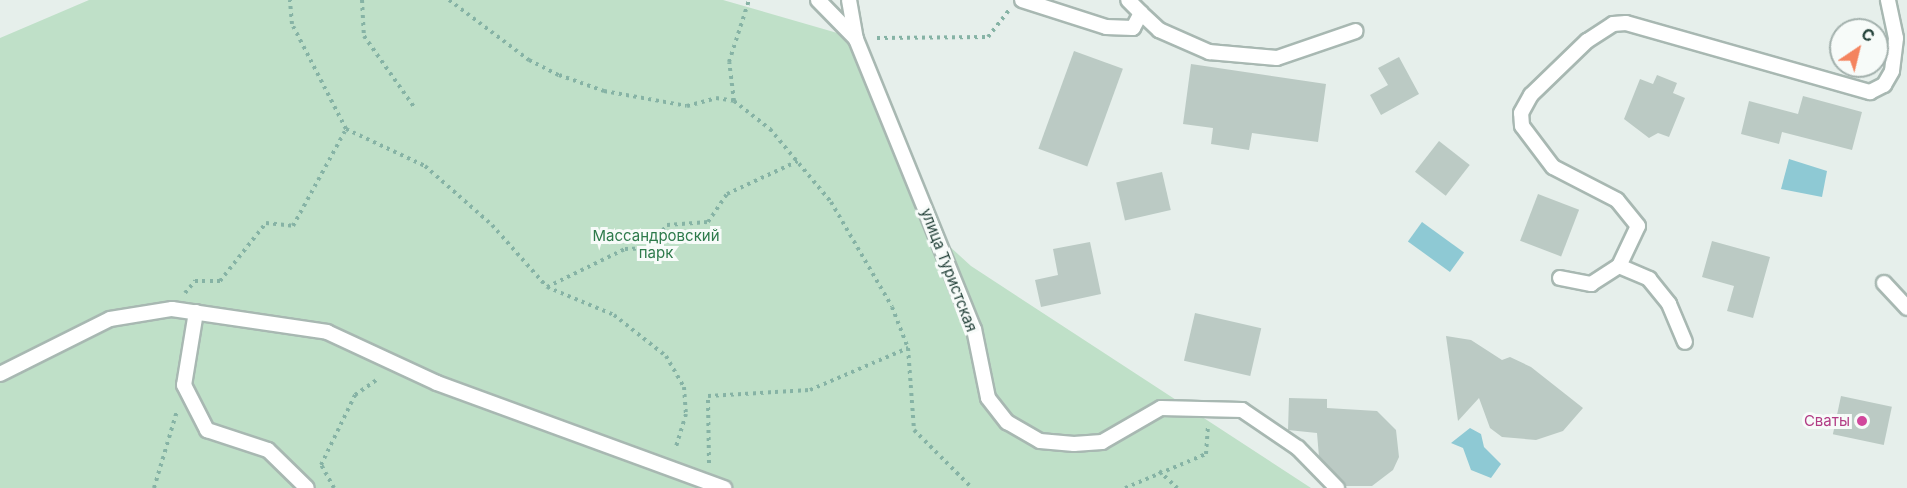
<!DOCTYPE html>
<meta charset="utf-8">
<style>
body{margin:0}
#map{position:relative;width:1907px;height:488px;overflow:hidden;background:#e6efeb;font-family:Inter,sans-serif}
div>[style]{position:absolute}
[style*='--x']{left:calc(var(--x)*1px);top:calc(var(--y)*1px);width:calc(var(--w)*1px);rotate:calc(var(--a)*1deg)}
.green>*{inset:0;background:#bfe0c8}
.water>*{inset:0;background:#8ec9d4;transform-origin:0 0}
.building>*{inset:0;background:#bbcac4;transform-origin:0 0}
.path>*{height:4px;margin-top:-2px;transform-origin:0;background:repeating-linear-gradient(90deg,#86b3a5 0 3px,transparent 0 7.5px)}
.roads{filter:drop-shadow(2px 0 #a8b8b2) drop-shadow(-2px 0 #a8b8b2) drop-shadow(0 2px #a8b8b2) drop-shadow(0 -2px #a8b8b2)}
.service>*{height:14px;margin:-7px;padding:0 7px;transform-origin:7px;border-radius:7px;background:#fff}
.dots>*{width:16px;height:16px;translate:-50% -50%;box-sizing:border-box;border:3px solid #f7fbf9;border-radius:50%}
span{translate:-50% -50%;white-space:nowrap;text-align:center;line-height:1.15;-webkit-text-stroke:6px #f7fbf9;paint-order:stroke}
.park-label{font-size:15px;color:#2d7a4b}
.street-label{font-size:15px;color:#24423a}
.hotel-label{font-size:15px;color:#b23c85}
.right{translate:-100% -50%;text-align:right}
.north{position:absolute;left:1829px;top:18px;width:60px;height:60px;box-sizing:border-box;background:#f7fbf9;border:2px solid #a3b1ad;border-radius:50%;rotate:35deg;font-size:16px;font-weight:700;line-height:24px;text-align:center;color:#24423a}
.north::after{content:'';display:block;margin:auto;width:21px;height:27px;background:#f4845f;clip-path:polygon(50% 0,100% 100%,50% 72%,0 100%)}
</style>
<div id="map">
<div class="green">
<i style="clip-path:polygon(89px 0,723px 0,865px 41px,936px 234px,971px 266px,1311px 488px,0 488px,0 38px)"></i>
</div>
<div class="water">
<i style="clip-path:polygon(1789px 159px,1827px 171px,1822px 197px,1781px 189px)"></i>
<i style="left:1422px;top:222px;width:52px;height:24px;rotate:36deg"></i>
<i style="clip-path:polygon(1470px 428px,1481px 434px,1484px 447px,1501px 464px,1491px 478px,1471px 470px,1463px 448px,1451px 443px)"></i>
</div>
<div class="building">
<i style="left:1074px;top:51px;width:52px;height:104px;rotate:20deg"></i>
<i style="clip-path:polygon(1399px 57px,1419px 94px,1381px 115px,1370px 95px,1388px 85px,1378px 68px)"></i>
<i style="clip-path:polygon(1191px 64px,1326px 84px,1318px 142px,1252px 133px,1249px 150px,1211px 144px,1213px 128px,1183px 124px)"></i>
<i style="clip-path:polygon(1657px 75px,1677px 83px,1673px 93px,1685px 98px,1669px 137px,1658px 133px,1649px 138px,1624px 119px,1640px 79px,1653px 84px)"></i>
<i style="clip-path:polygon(1803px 96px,1862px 112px,1852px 150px,1782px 132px,1779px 144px,1741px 134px,1749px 101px,1798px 114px)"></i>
<i style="left:1439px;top:141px;width:39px;height:39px;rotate:38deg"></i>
<i style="left:1162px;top:172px;width:39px;height:47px;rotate:77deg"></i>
<i style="left:1538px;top:194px;width:44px;height:50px;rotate:21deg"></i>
<i style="clip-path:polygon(1712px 241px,1770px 257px,1753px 318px,1727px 311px,1734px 286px,1702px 277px)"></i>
<i style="clip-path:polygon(1090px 242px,1101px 294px,1041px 307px,1035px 280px,1058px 275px,1053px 249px)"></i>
<i style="left:1195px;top:313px;width:68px;height:49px;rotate:13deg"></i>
<i style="clip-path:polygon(1446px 336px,1471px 340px,1502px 360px,1510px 357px,1531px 367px,1583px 408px,1563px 431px,1536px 440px,1502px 437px,1490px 428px,1479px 398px,1458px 421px)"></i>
<i style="left:1841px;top:396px;width:52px;height:39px;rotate:12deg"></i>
<i style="clip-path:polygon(1289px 398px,1327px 399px,1327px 408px,1377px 411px,1396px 430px,1399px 457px,1393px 470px,1372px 486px,1346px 486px,1319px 457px,1317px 433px,1288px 430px)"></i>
</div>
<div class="path">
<i style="--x:362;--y:0;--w:36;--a:87"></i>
<i style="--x:364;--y:36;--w:87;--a:54.8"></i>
<i style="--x:449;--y:0;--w:100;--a:36.9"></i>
<i style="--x:529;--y:60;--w:34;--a:27"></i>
<i style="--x:559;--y:75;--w:48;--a:19.6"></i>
<i style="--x:604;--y:91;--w:84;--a:10.2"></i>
<i style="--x:687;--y:106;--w:30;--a:-15"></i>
<i style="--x:716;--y:98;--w:18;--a:9"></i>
<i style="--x:734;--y:101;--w:46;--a:37.9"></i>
<i style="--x:770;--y:129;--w:95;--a:50.1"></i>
<i style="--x:831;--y:202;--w:121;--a:59.8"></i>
<i style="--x:892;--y:307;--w:44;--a:68.7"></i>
<i style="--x:908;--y:348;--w:82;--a:85.8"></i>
<i style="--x:914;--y:430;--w:82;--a:45"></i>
<i style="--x:877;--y:38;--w:111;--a:-0.5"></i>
<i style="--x:988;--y:37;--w:34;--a:-52"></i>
<i style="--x:734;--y:101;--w:39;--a:-97"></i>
<i style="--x:729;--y:62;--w:65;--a:-72.1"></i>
<i style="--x:346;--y:129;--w:87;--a:25.1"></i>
<i style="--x:425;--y:166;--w:89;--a:41.4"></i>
<i style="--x:492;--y:225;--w:83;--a:48.4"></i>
<i style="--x:547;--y:287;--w:73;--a:22.7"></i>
<i style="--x:614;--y:315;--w:66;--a:38.3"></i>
<i style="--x:666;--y:356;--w:36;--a:60"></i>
<i style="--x:684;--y:387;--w:27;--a:86"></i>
<i style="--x:686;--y:414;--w:37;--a:107"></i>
<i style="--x:547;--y:287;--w:87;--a:-26"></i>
<i style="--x:625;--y:249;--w:24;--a:-2"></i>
<i style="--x:649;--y:248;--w:29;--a:-52"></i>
<i style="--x:667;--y:225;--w:41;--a:-4.2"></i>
<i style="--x:708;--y:222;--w:34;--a:-56"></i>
<i style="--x:727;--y:194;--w:78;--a:-24.9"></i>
<i style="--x:185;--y:293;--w:16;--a:-50"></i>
<i style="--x:195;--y:281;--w:25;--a:0"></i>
<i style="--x:220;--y:281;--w:74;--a:-51.6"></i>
<i style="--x:266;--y:223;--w:27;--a:6"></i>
<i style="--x:293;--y:226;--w:111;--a:-61.3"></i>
<i style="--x:346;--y:129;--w:118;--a:-117.2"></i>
<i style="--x:292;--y:24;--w:24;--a:-95"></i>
<i style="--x:709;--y:463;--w:67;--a:-90.9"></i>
<i style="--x:708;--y:396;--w:102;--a:-3.4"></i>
<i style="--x:810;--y:390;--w:107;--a:-23.2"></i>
<i style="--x:1159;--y:471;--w:25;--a:43"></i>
<i style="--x:154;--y:488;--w:80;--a:-73.4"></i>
<i style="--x:334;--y:488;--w:26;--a:-119"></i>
<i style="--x:321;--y:465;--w:78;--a:-64.1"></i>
<i style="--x:355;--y:395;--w:29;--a:-35"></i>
<i style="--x:1125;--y:488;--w:88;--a:-22.8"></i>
<i style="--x:1206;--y:454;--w:26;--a:-86"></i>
</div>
<div class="roads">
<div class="service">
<i style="--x:818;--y:0;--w:54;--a:45.7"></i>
<i style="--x:849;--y:0;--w:40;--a:80"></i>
<i style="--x:856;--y:39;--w:313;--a:67.9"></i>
<i style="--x:974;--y:329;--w:70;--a:78.5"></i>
<i style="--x:988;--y:398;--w:31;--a:52"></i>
<i style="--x:1007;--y:422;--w:38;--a:30"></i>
<i style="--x:1040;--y:441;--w:34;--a:5"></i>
<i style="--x:1074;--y:444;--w:28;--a:-4"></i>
<i style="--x:1102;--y:442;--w:68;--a:-30"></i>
<i style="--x:1161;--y:408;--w:81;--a:1.4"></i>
<i style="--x:1242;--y:410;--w:68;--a:34.2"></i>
<i style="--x:1298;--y:448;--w:56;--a:45.7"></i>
<i style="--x:1022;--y:0;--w:88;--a:17.8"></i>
<i style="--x:1106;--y:27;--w:27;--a:2"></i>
<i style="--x:1133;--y:28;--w:17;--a:-62"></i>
<i style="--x:1141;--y:13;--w:18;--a:-135"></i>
<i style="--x:1141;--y:13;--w:25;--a:43"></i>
<i style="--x:1159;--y:30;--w:55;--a:23.7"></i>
<i style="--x:1209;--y:52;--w:68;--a:5"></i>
<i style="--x:1277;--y:58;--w:83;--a:-18.9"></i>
<i style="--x:1619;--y:266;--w:33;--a:23"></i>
<i style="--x:1649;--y:279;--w:32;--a:51"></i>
<i style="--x:1669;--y:304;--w:41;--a:67.2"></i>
<i style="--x:1560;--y:278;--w:32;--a:11"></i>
<i style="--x:1591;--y:284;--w:33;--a:-33"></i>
<i style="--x:1619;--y:266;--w:44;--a:-64.6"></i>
<i style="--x:1638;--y:226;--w:33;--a:-129"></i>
<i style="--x:1617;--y:200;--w:72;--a:-152.7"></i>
<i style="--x:1553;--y:167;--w:51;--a:-127.1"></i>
<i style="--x:1522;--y:126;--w:13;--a:-94"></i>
<i style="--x:1521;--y:113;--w:21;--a:-61"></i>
<i style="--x:1531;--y:95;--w:78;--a:-44"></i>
<i style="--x:1587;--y:41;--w:31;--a:-33"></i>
<i style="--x:1613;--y:24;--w:13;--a:-4"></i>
<i style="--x:1626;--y:23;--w:254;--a:15.8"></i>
<i style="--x:1870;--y:92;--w:16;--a:-27"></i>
<i style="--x:1884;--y:85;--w:16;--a:-60"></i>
<i style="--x:1892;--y:71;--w:33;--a:-83"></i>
<i style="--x:1896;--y:38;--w:39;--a:-102"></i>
<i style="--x:1884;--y:283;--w:34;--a:47"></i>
<i style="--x:196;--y:312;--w:74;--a:99.3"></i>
<i style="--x:184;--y:385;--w:51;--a:62.9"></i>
<i style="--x:207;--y:430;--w:64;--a:18.2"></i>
<i style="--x:268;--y:450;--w:54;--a:44.3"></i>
<i style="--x:0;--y:374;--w:123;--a:-26.6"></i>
<i style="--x:110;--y:319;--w:63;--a:-9.2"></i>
<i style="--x:172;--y:309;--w:157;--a:8.4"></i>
<i style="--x:327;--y:332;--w:121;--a:24.9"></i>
<i style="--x:437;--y:383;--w:306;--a:20.1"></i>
</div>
</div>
<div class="dots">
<i style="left:1862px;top:421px;background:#d1479c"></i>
</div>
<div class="park-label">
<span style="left:656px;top:244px">Массандровский<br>парк</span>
</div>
<div class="street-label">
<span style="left:949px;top:270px;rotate:69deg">улица Туристская</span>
</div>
<div class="hotel-label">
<span class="right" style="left:1850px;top:421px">Сваты</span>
</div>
<div class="north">С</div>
</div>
